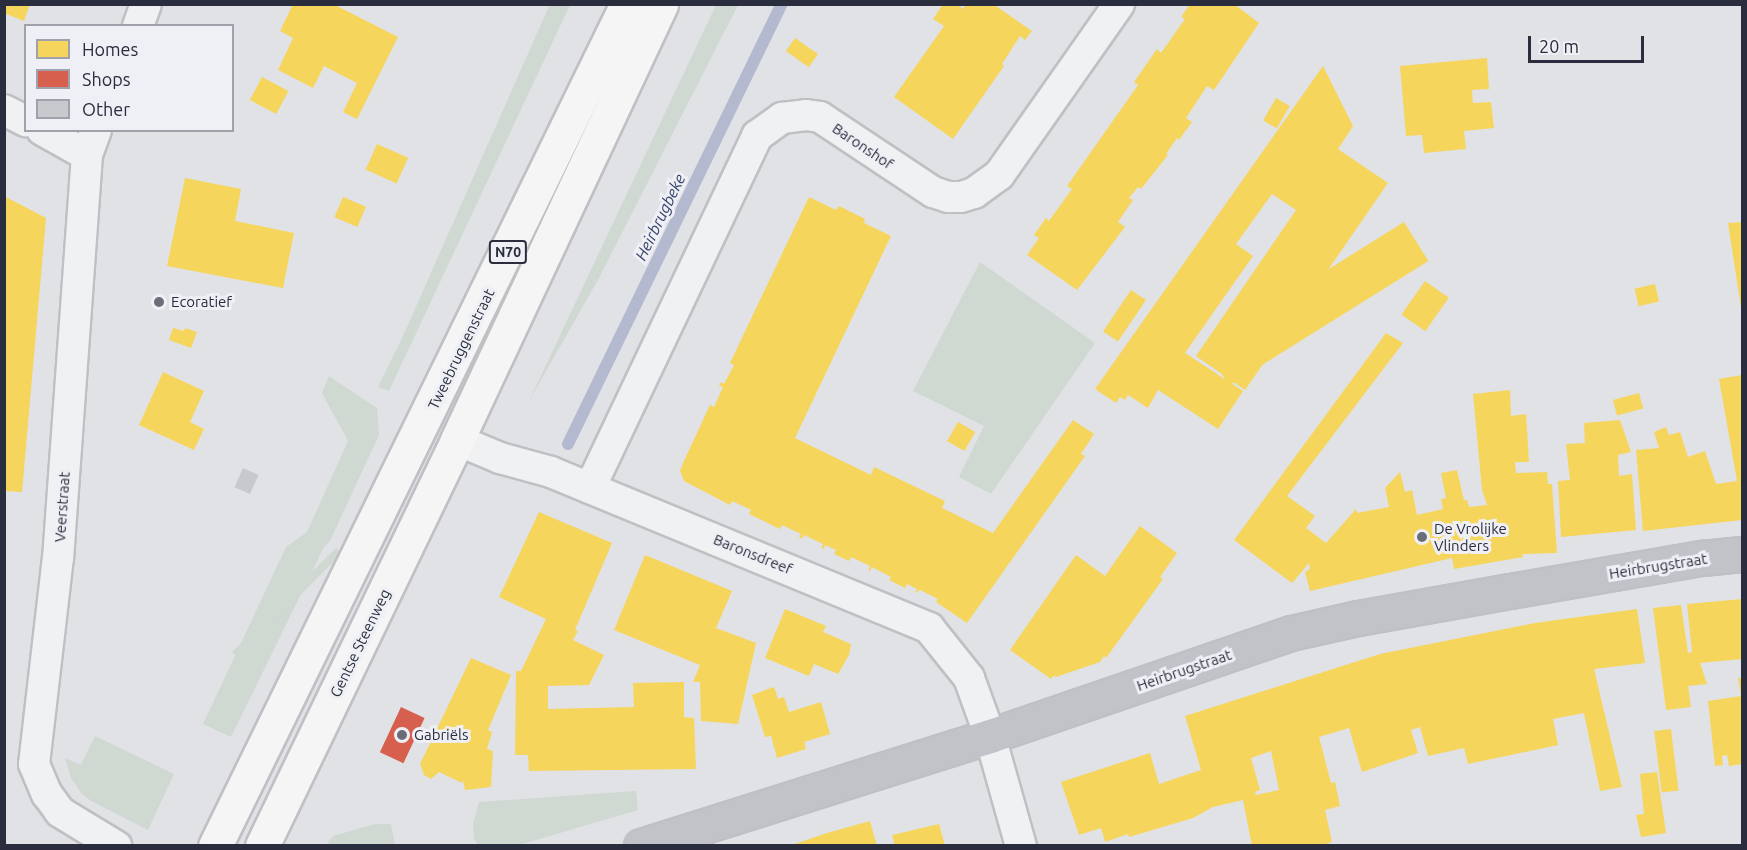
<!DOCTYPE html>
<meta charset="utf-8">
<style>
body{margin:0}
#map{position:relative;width:1747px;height:850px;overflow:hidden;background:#e1e2e6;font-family:Ubuntu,sans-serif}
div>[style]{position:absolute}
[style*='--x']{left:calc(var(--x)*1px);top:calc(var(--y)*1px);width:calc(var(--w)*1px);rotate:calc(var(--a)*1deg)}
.green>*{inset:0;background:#d0d8d2;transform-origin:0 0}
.homes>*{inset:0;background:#f6d55c;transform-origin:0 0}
.shops>*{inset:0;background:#d6604d;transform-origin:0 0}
.stream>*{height:12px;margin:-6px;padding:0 6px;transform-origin:6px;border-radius:6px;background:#b3b9ce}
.building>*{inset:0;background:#c7c9cc;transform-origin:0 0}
.roads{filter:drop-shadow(2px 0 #c0c0c4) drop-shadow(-2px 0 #c0c0c4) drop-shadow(0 2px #c0c0c4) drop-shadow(0 -2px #c0c0c4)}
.street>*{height:30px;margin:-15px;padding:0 15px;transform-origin:15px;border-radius:15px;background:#f0f1f3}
.secondary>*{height:33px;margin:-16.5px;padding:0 16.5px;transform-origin:16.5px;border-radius:16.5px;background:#c2c3c8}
.primary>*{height:33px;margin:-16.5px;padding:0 16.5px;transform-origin:16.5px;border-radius:16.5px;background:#f5f5f6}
.dots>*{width:16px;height:16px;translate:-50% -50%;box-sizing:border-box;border:3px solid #eff0f5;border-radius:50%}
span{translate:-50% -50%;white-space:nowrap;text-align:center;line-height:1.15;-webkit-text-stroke:6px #eff0f5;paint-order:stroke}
.shield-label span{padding:2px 4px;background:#eff0f5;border:2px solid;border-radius:4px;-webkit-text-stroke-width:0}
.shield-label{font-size:14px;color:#2a2d3d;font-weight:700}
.street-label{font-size:15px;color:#2a2d3d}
.poi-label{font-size:15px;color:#2a2d3d}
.left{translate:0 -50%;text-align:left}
.water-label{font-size:16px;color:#39446c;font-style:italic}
.frame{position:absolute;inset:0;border:6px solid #2a2d3d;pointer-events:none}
.legend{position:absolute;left:24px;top:24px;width:210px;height:108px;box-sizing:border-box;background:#eff0f5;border:2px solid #a0a2ab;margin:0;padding:8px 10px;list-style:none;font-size:18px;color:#2a2d3d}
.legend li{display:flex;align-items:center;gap:12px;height:30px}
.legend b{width:30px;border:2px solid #a0a2ab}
.scale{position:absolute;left:1528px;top:36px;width:116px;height:27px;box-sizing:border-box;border:3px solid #2a2d3d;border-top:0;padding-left:8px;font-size:18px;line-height:21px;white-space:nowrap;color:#2a2d3d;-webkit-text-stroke:4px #eff0f5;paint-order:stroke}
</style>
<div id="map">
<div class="green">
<i style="clip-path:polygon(550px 4px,570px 5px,389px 391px,378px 387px,403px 336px)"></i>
<i style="clip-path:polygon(716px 5px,738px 5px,599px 278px,529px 401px)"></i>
<i style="clip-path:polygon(980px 262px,1095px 343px,991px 494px,959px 477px,984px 426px,913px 391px)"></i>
<i style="clip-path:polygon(329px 376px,377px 408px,379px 435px,330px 541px,324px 547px,231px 737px,203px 724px,286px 547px,307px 532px,348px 441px,322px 393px)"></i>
<i style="left:336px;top:548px;width:8px;height:147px;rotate:45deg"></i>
<i style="clip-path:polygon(95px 736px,174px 774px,148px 830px,91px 801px,82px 794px,71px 778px,65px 758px,81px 765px)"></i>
<i style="clip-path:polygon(636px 791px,638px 810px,519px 845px,478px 845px,474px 839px,473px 824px,479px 802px)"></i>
<i style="clip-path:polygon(375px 824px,391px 824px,395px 845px,329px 845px,328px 842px,333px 836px)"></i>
</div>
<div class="homes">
<i style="clip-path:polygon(4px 4px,30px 4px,24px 21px,4px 13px)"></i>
<i style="clip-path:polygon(293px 4px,333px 4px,398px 37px,357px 119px,343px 112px,357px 83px,324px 66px,313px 88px,278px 70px,293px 38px,280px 31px)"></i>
<i style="clip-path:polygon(943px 4px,957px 4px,963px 9px,966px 4px,993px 4px,1032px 31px,1025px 40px,1020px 36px,1002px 64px,1004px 66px,953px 139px,894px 97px,944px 26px,933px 19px)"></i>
<i style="clip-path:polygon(1190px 4px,1234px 4px,1259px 23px,1214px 90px,1207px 86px,1186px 118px,1192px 122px,1179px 140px,1177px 138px,1166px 154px,1168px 155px,1141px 189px,1138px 187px,1129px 198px,1133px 200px,1118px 222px,1125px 227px,1077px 290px,1027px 255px,1039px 238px,1034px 235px,1046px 218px,1049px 221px,1072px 189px,1067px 186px,1138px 85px,1134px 82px,1157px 49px,1161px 53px,1185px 19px,1181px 17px)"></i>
<i style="left:795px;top:38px;width:28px;height:16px;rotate:35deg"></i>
<i style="clip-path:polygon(1487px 58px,1489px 89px,1472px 90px,1473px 103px,1491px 102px,1494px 128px,1464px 131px,1466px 149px,1424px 153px,1422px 135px,1406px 136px,1400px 66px)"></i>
<i style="clip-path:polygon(1323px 66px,1353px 126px,1338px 149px,1388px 183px,1245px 390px,1196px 356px,1296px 210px,1272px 194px,1236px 244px,1253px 256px,1185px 353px,1243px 391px,1218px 429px,1158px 390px,1148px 408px,1128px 395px,1125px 400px,1120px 397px,1116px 403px,1095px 389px)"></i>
<i style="left:262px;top:77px;width:30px;height:26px;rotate:28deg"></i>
<i style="left:1276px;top:98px;width:16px;height:26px;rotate:30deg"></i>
<i style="left:377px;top:144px;width:34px;height:28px;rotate:24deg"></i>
<i style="clip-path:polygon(185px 178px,241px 189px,235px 221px,294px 233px,283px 288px,167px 266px)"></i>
<i style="clip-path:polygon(4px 196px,46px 218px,22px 492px,4px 491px)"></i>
<i style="left:343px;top:197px;width:25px;height:22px;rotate:23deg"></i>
<i style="clip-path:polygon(809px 197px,836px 210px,839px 206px,865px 219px,864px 223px,891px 236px,795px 438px,871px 475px,874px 467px,945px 501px,942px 508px,993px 533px,1073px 420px,1094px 434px,1081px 454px,1085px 456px,967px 623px,936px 602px,938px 599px,920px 590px,915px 593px,917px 589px,907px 584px,905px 588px,889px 580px,891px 577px,872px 567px,870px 571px,868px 570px,870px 566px,851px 557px,849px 561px,834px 554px,836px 550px,825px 545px,824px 549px,821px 548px,823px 544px,804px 535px,802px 539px,799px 537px,801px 534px,782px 525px,780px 529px,749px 514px,751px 510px,732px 501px,730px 505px,684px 481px,680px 471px,683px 463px,710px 405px,714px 407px,723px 387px,719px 386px,721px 382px,724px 384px,734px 365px,730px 363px)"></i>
<i style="left:1404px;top:222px;width:46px;height:235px;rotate:58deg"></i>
<i style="clip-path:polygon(1742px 222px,1742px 308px,1741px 308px,1728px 223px)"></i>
<i style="left:1425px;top:281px;width:29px;height:41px;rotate:35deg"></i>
<i style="left:1655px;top:284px;width:18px;height:21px;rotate:77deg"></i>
<i style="left:1131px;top:290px;width:18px;height:50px;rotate:34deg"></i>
<i style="clip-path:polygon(173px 328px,184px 331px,185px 328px,197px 332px,191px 348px,169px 340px)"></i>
<i style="clip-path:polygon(1386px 333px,1403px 343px,1287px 496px,1315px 516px,1306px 528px,1326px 543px,1356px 509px,1357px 513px,1389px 507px,1385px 488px,1400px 472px,1405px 492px,1412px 490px,1417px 515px,1443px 509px,1441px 499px,1446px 498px,1441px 473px,1457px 470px,1464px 500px,1467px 500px,1469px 507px,1487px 505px,1482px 490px,1473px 394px,1510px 390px,1511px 416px,1526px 414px,1529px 462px,1515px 462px,1516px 473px,1547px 472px,1548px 484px,1552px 484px,1557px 553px,1522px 554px,1523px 557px,1454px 569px,1452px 558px,1310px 591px,1305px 572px,1310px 569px,1309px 563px,1292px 583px,1234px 540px)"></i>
<i style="clip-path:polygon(163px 372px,204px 391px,190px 422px,204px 429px,194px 450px,139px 425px)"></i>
<i style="clip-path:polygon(1742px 375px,1742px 520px,1643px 531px,1636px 450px,1659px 448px,1654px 432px,1666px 427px,1669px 435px,1680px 432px,1688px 457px,1705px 451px,1716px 484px,1737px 481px,1719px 379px)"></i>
<i style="left:1639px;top:393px;width:16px;height:27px;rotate:75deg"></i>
<i style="clip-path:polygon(1620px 420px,1631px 452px,1618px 455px,1619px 476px,1632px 474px,1636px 530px,1561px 537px,1558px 481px,1570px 480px,1566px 444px,1585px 443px,1584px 423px)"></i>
<i style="left:958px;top:422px;width:20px;height:22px;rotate:30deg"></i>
<i style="clip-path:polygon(539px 512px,612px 543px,575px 630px,578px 631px,573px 640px,604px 655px,589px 685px,548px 686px,548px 709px,634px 707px,633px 683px,684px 682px,684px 717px,694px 718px,696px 769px,529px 771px,528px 755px,515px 755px,516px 671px,521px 671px,546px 619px,499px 597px)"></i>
<i style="clip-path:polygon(1140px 526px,1177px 553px,1160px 577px,1163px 579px,1106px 658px,1104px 656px,1100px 662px,1056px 677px,1053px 676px,1051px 679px,1010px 650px,1076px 555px,1105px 576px)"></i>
<i style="clip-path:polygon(645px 555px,732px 591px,716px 628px,756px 643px,738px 724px,701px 721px,700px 682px,693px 682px,700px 665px,614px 630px)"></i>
<i style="clip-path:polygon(1742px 599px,1742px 659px,1700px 663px,1707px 684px,1688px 686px,1691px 707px,1666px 710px,1653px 608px,1681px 605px,1688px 653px,1692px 652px,1687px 604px)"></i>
<i style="clip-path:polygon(785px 609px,826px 626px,823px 632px,851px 644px,849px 655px,838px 674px,814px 664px,809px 676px,765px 658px)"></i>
<i style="clip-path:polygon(evenodd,1637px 609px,1645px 663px,1594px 669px,1622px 787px,1600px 791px,1584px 713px,1553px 719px,1558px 745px,1468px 764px,1464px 748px,1428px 756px,1420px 727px,1411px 730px,1418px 753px,1362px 772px,1349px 728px,1319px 737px,1331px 783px,1335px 782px,1340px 806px,1325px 810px,1332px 842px,1319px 846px,1252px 846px,1243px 800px,1213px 807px,1193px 818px,1129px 837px,1128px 834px,1105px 842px,1101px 828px,1079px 835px,1061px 782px,1150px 753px,1159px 784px,1201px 770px,1185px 716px,1380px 654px,1535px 623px,1637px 609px,1271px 751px,1279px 790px,1256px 795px,1255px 792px,1260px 790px,1251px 758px,1271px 751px)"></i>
<i style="clip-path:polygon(471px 658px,511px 675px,488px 730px,492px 732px,487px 749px,493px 751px,491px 787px,465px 790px,463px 780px,462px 783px,439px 772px,431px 779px,424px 775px,420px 764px)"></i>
<i style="clip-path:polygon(1738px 678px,1742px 678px,1742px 764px,1729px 766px,1727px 755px,1722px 756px,1723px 765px,1715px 766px,1708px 701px,1741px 696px)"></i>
<i style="clip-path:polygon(774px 687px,778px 699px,784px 697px,789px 712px,821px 702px,830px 734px,804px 742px,806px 749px,777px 758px,771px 736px,765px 737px,752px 695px)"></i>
<i style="left:1671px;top:729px;width:62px;height:17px;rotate:83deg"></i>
<i style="clip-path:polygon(1657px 772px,1666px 833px,1641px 837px,1636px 815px,1644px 814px,1640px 774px)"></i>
<i style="clip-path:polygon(870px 821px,877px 846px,789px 846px,827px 833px)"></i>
<i style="clip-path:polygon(939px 824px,945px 846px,895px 846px,892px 835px)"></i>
</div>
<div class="shops">
<i style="left:401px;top:707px;width:26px;height:50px;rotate:25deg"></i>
</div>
<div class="stream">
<i style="--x:568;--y:444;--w:489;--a:-64.1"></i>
</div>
<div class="building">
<i style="left:243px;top:468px;width:17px;height:21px;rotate:24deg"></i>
</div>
<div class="roads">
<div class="street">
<i style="--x:138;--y:26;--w:23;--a:-70"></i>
<i style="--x:4;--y:110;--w:25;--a:27"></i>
<i style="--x:42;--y:130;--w:51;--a:29.1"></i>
<i style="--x:96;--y:130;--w:27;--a:110"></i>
<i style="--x:87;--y:155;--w:403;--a:94.1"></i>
<i style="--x:58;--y:557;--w:208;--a:96.6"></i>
<i style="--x:34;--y:764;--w:33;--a:67"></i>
<i style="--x:47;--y:794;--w:22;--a:54"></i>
<i style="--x:60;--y:812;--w:66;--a:31.3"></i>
<i style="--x:457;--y:440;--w:47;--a:22.7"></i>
<i style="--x:500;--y:458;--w:53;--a:15.4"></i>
<i style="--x:551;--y:472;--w:409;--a:22.4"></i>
<i style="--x:929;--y:628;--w:64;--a:51.3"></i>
<i style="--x:969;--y:678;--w:62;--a:70.1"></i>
<i style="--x:990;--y:736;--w:114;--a:74.3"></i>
<i style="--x:590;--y:488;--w:390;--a:-64.6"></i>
<i style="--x:757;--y:136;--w:31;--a:-36"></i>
<i style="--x:782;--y:118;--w:24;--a:-7"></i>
<i style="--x:806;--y:115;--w:14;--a:8"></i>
<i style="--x:820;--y:117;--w:136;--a:33.6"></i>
<i style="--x:933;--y:192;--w:16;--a:18"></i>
<i style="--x:948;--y:197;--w:13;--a:0"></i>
<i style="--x:961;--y:197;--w:14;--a:-17"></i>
<i style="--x:974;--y:193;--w:31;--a:-36"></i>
<i style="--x:999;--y:175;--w:209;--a:-54.9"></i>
</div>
<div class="secondary">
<i style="--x:641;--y:846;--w:366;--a:-17.5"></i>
<i style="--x:990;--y:736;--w:318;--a:-18.9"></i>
<i style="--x:1291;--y:633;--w:69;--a:-12.6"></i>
<i style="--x:1358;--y:618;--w:154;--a:-10.1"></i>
<i style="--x:1510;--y:591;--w:195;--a:-9.8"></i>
<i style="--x:1702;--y:558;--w:40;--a:-5.7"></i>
</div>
<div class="primary">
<i style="--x:215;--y:846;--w:937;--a:-63.93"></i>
<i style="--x:262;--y:846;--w:450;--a:-64.3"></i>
<i style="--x:457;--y:440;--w:481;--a:-64.9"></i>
</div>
</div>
<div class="dots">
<i style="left:159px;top:302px;background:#6a6c78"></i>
<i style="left:1422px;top:537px;background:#6a6c78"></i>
<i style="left:402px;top:735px;background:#6a6c78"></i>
</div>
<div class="shield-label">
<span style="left:508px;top:252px">N70</span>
</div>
<div class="street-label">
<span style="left:863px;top:146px;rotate:34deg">Baronshof</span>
<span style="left:461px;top:349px;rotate:-64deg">Tweebruggenstraat</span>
<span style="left:62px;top:507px;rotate:-86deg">Veerstraat</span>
<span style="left:753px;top:554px;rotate:22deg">Baronsdreef</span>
<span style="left:1658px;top:566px;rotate:-9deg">Heirbrugstraat</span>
<span style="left:360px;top:643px;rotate:-64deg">Gentse Steenweg</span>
<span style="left:1184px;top:670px;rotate:-19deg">Heirbrugstraat</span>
</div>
<div class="poi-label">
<span class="left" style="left:171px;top:302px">Ecoratief</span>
<span class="left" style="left:1434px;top:537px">De Vrolijke<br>Vlinders</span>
<span class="left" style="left:414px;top:735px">Gabriëls</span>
</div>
<div class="water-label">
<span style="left:660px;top:217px;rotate:-64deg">Heirbrugbeke</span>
</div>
<div class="frame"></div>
<ul class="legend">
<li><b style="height:16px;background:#f6d55c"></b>Homes</li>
<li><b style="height:16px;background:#d6604d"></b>Shops</li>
<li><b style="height:16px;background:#c7c9cc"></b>Other</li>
</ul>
<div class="scale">20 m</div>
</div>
